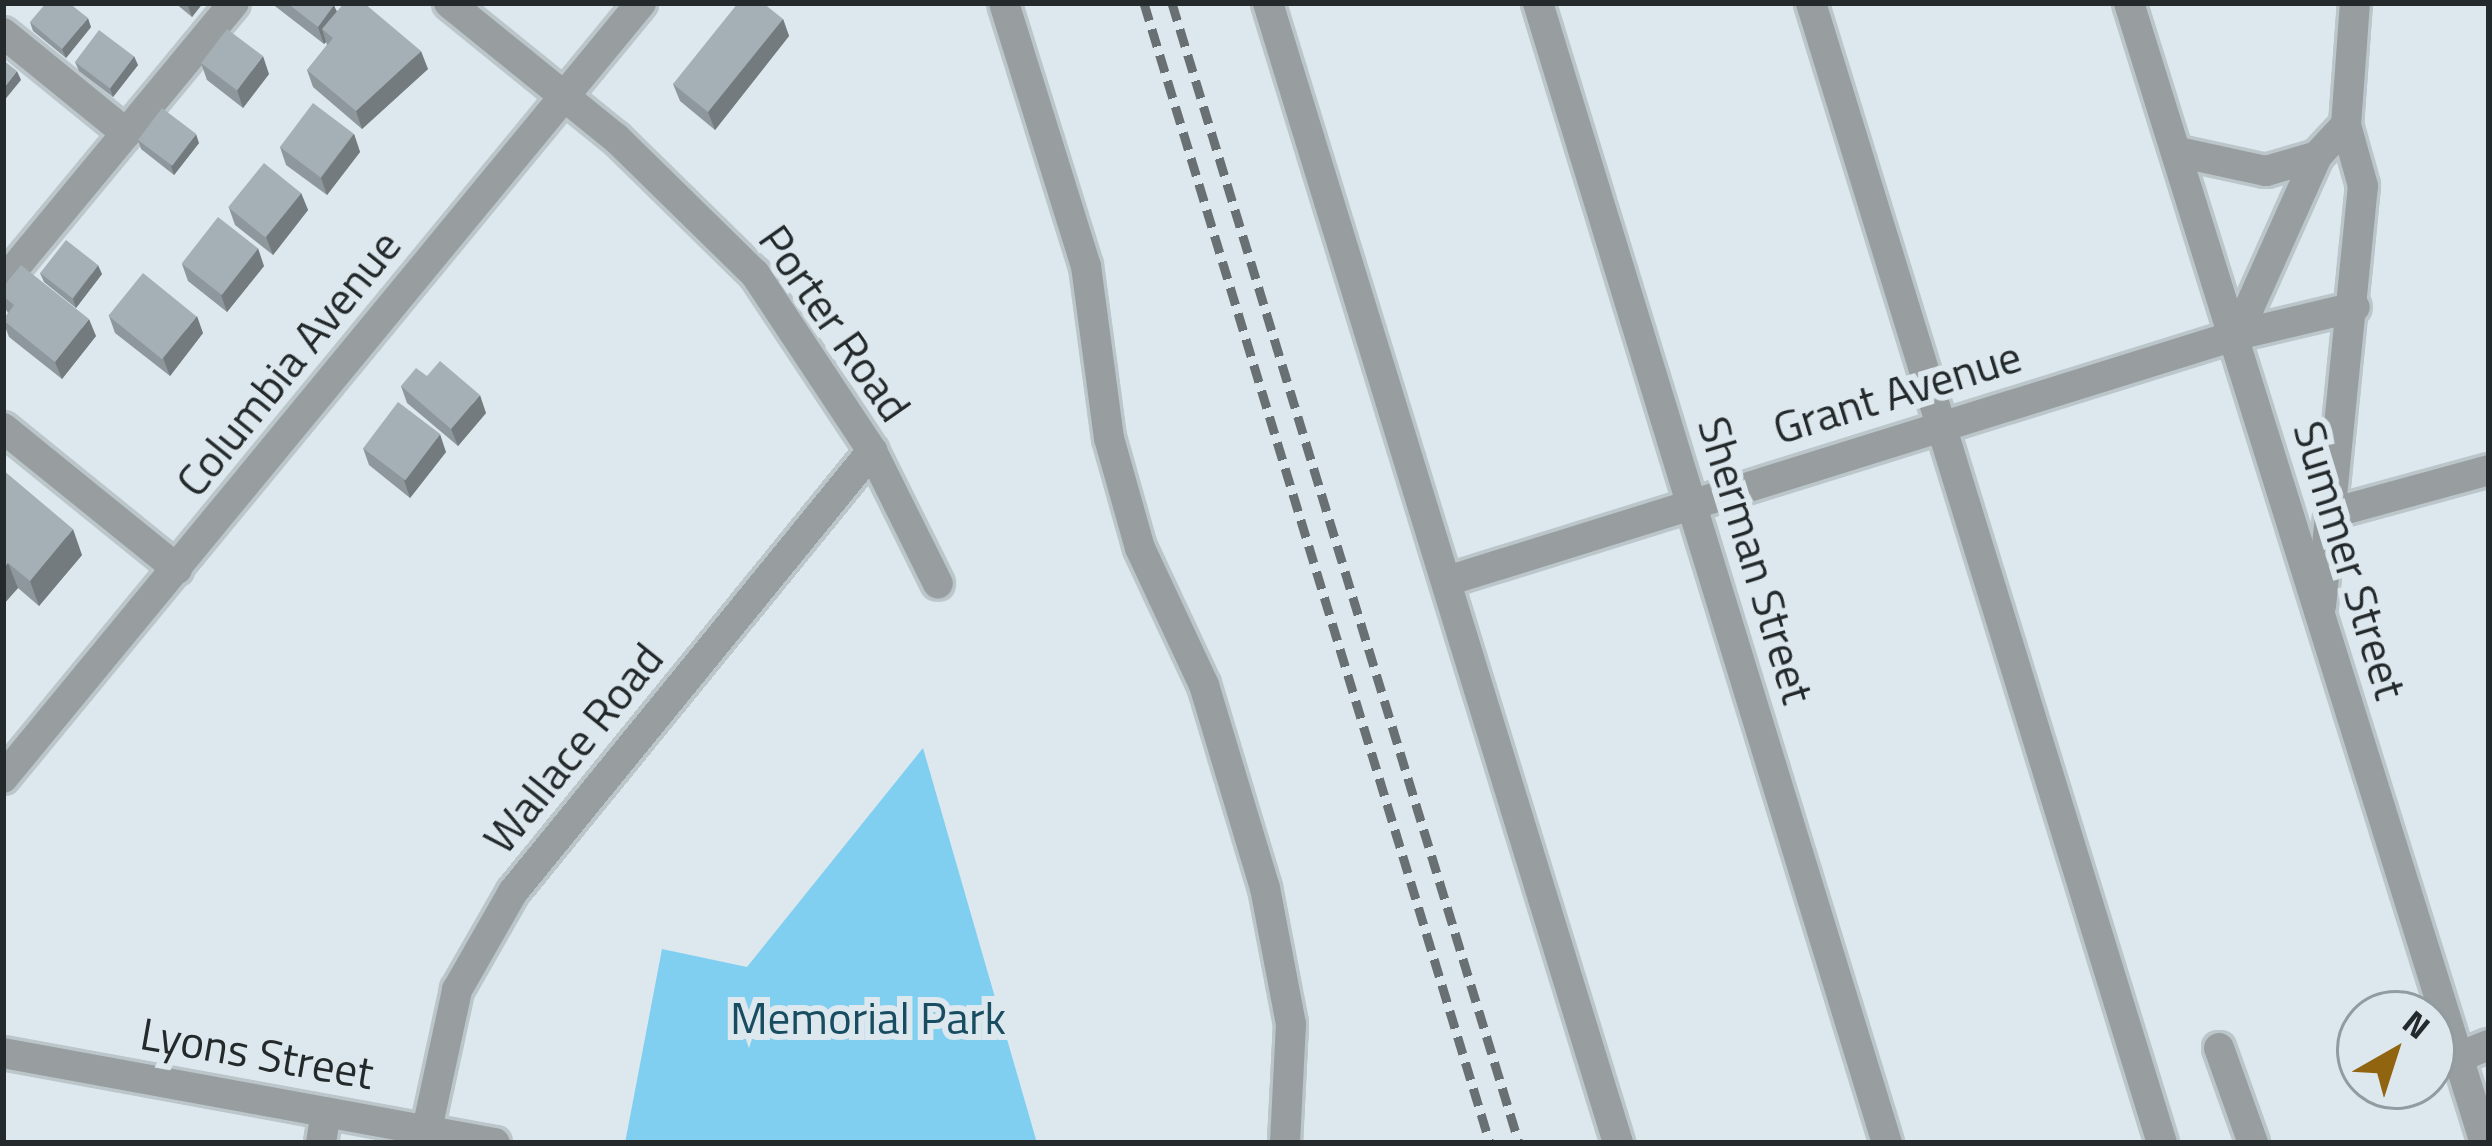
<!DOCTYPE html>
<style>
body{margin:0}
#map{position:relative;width:2492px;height:1146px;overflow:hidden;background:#dce8ee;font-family:"Titillium Web",sans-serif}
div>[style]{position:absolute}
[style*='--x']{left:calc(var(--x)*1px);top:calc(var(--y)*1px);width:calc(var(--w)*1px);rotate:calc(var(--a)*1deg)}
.green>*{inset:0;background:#80cff1}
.roads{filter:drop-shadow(3px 0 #bbc6cb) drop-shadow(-3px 0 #bbc6cb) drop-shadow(0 3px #bbc6cb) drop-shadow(0 -3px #bbc6cb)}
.minor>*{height:30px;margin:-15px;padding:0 15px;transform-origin:15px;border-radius:15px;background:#989da0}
.rail>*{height:9px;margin-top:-4.5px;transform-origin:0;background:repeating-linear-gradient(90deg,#697074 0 18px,transparent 0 27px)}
.wall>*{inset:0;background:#8d979c}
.shaded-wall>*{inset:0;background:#737b7f}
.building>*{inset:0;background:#a4b0b5;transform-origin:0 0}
span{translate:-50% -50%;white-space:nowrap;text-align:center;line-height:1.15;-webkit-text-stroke:12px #dce8ee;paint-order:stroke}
.street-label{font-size:45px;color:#24292b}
.park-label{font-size:45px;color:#184c60}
.frame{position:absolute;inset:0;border:6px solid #24292b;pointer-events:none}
.north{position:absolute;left:2336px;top:990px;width:120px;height:120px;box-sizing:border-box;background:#dce8ee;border:3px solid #929ca0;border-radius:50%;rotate:39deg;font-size:33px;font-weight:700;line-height:48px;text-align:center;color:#24292b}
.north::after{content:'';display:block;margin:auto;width:42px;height:54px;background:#91650f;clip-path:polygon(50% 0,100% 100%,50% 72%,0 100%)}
</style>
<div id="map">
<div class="green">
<i style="clip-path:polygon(923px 748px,1037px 1143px,625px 1143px,662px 949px,747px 967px)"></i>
</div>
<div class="roads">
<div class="minor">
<i style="--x:449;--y:3;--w:215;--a:39"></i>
<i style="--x:616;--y:138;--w:194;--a:44.4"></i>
<i style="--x:755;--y:274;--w:212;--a:56.5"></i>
<i style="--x:872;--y:451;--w:148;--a:63.6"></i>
<i style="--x:1004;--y:3;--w:275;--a:72.7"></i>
<i style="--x:1086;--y:266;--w:174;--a:82.4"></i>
<i style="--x:1109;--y:438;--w:114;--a:74.3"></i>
<i style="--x:1140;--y:548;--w:151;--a:65"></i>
<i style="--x:1204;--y:685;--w:212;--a:73.3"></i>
<i style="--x:1265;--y:888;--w:138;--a:79.2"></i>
<i style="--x:1291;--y:1024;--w:119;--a:92.9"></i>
<i style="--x:1268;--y:3;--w:1193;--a:72.93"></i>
<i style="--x:1538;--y:3;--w:1192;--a:72.98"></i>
<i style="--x:1811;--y:3;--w:1193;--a:72.89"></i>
<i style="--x:2129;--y:3;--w:1194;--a:72.66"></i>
<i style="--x:3;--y:33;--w:159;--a:39.1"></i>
<i style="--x:2178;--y:152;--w:90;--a:12.2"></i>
<i style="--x:2266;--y:171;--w:53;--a:-16.4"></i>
<i style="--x:3;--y:282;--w:362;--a:-50.4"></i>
<i style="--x:2237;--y:335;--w:196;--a:-65.9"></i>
<i style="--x:2317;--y:156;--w:42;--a:-46.9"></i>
<i style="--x:2346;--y:125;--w:122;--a:-85.8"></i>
<i style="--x:3;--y:428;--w:224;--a:39"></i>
<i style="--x:2332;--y:513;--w:163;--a:-15.3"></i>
<i style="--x:1447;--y:581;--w:827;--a:-17.3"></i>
<i style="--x:2237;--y:335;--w:121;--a:-13.3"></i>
<i style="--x:2321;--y:606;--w:422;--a:-84.3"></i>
<i style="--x:2363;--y:186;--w:63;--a:-105.6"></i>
<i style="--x:3;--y:778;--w:1004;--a:-50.54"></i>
<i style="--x:2219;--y:1048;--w:101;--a:70.3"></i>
<i style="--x:3;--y:1053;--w:500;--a:10.37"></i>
<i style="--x:2459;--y:1057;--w:32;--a:-22"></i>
<i style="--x:321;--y:1143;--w:31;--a:-81"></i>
<i style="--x:424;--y:1143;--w:157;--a:-77.8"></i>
<i style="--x:457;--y:990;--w:113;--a:-60.3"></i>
<i style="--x:513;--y:892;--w:569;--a:-50.85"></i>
</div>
</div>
<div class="rail">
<i style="--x:1144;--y:3;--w:1191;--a:73.12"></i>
<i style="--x:1172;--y:3;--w:1192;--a:73.07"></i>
</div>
<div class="wall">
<i style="clip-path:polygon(175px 3px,203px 3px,192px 17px)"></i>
<i style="clip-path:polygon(271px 3px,331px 3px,337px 11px,428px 69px,362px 129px,313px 87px,307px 70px,327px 45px,326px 42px,324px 44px)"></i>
<i style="clip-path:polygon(783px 19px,789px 36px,715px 130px,680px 101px,673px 84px)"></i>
<i style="clip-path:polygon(30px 22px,91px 27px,66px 58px,33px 31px)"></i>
<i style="clip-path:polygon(75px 62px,138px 65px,113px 97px,79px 71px)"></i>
<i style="clip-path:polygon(201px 63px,269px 74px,243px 108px,207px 80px)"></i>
<i style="clip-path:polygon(354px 134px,360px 152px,327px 195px,286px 165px,280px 147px)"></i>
<i style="clip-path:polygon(138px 140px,199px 143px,174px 175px,141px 149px)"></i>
<i style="clip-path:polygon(301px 193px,308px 210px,273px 255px,235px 225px,229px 208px)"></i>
<i style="clip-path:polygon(182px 264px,264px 266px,227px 312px,188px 281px)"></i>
<i style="clip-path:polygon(40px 273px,102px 274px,76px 308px,44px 282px)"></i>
<i style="clip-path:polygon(3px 287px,96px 336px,62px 379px,9px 337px,3px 321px,8px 313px,3px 305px)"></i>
<i style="clip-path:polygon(109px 316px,203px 333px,170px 376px,115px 333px)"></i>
<i style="clip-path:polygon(427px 376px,486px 413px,458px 446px,407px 403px,401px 386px)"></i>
<i style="clip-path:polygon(363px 448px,446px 452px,410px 498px,369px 465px)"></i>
<i style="clip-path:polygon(3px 470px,82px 555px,39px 606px,18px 588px,3px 603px)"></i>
</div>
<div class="shaded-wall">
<i style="clip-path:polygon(187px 3px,203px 3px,192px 17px)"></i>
<i style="clip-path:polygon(334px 5px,341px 23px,322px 29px,326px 42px,324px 44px,318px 27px)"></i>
<i style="clip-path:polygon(88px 18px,91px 27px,66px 58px,62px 49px)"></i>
<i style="clip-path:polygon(783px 19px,789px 36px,715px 130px,708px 112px)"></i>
<i style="clip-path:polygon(421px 51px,428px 69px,362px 129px,356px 111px)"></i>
<i style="clip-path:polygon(134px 56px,138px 65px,113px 97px,110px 88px)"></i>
<i style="clip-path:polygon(263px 56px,269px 74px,243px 108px,237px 90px)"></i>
<i style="clip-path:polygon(17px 71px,21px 80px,3px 102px,3px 89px)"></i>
<i style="clip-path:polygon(196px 134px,199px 143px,174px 175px,171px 166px)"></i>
<i style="clip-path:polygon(354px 134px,360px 152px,327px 195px,321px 178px)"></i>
<i style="clip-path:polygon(301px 193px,308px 210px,273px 255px,266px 237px)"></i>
<i style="clip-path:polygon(258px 248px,264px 266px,227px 312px,221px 295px)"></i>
<i style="clip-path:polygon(98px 265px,102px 274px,76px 308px,73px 299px)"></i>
<i style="clip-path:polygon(197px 316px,203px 333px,170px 376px,163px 358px)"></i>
<i style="clip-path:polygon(89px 319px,96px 336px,62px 379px,55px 362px)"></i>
<i style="clip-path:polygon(480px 395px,486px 413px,458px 446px,451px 429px)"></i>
<i style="clip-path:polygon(440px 434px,446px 452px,410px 498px,404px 480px)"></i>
<i style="clip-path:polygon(73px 529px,82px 555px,39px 606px,30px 581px)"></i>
<i style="clip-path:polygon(8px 563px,18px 588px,4px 604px,3px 569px)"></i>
</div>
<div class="building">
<i style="clip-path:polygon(46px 3px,69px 3px,88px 18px,62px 49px,30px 22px)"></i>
<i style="clip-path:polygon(287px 3px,331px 3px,334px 5px,318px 27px)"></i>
<i style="clip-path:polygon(344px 3px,364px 3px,421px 51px,356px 111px,307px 70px,333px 38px,322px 29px)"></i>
<i style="clip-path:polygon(738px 3px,763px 3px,783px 19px,708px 112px,673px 84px)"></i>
<i style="left:227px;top:29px;width:45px;height:43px;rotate:37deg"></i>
<i style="left:99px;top:30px;width:44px;height:40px;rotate:37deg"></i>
<i style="clip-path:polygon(3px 60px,17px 71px,3px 89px)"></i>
<i style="left:313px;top:103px;width:51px;height:55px;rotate:37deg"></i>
<i style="left:162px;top:108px;width:43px;height:40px;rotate:37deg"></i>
<i style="left:264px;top:163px;width:48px;height:57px;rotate:39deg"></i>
<i style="left:218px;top:217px;width:51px;height:59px;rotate:38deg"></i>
<i style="left:66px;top:240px;width:41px;height:42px;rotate:38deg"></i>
<i style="clip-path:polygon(21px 265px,89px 319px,55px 362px,3px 320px,14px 305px,3px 296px,3px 287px)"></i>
<i style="left:143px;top:273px;width:69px;height:55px;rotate:39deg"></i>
<i style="clip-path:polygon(440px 361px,480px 395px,451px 429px,401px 386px,416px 368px,427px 376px)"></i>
<i style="left:398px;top:402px;width:53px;height:58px;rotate:37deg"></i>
<i style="clip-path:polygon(3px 470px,73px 529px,30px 581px,8px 563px,3px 569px)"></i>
</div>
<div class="street-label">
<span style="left:835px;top:323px;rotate:55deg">Porter Road</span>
<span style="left:288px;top:363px;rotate:-51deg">Columbia Avenue</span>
<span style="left:1897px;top:392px;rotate:-17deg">Grant Avenue</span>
<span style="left:1756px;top:560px;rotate:73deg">Sherman Street</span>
<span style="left:2350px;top:560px;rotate:73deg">Summer Street</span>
<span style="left:573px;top:748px;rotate:-51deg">Wallace Road</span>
<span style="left:257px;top:1053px;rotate:10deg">Lyons Street</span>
</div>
<div class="park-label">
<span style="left:868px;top:1018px">Memorial Park</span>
</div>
<div class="frame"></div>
<div class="north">N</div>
</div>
